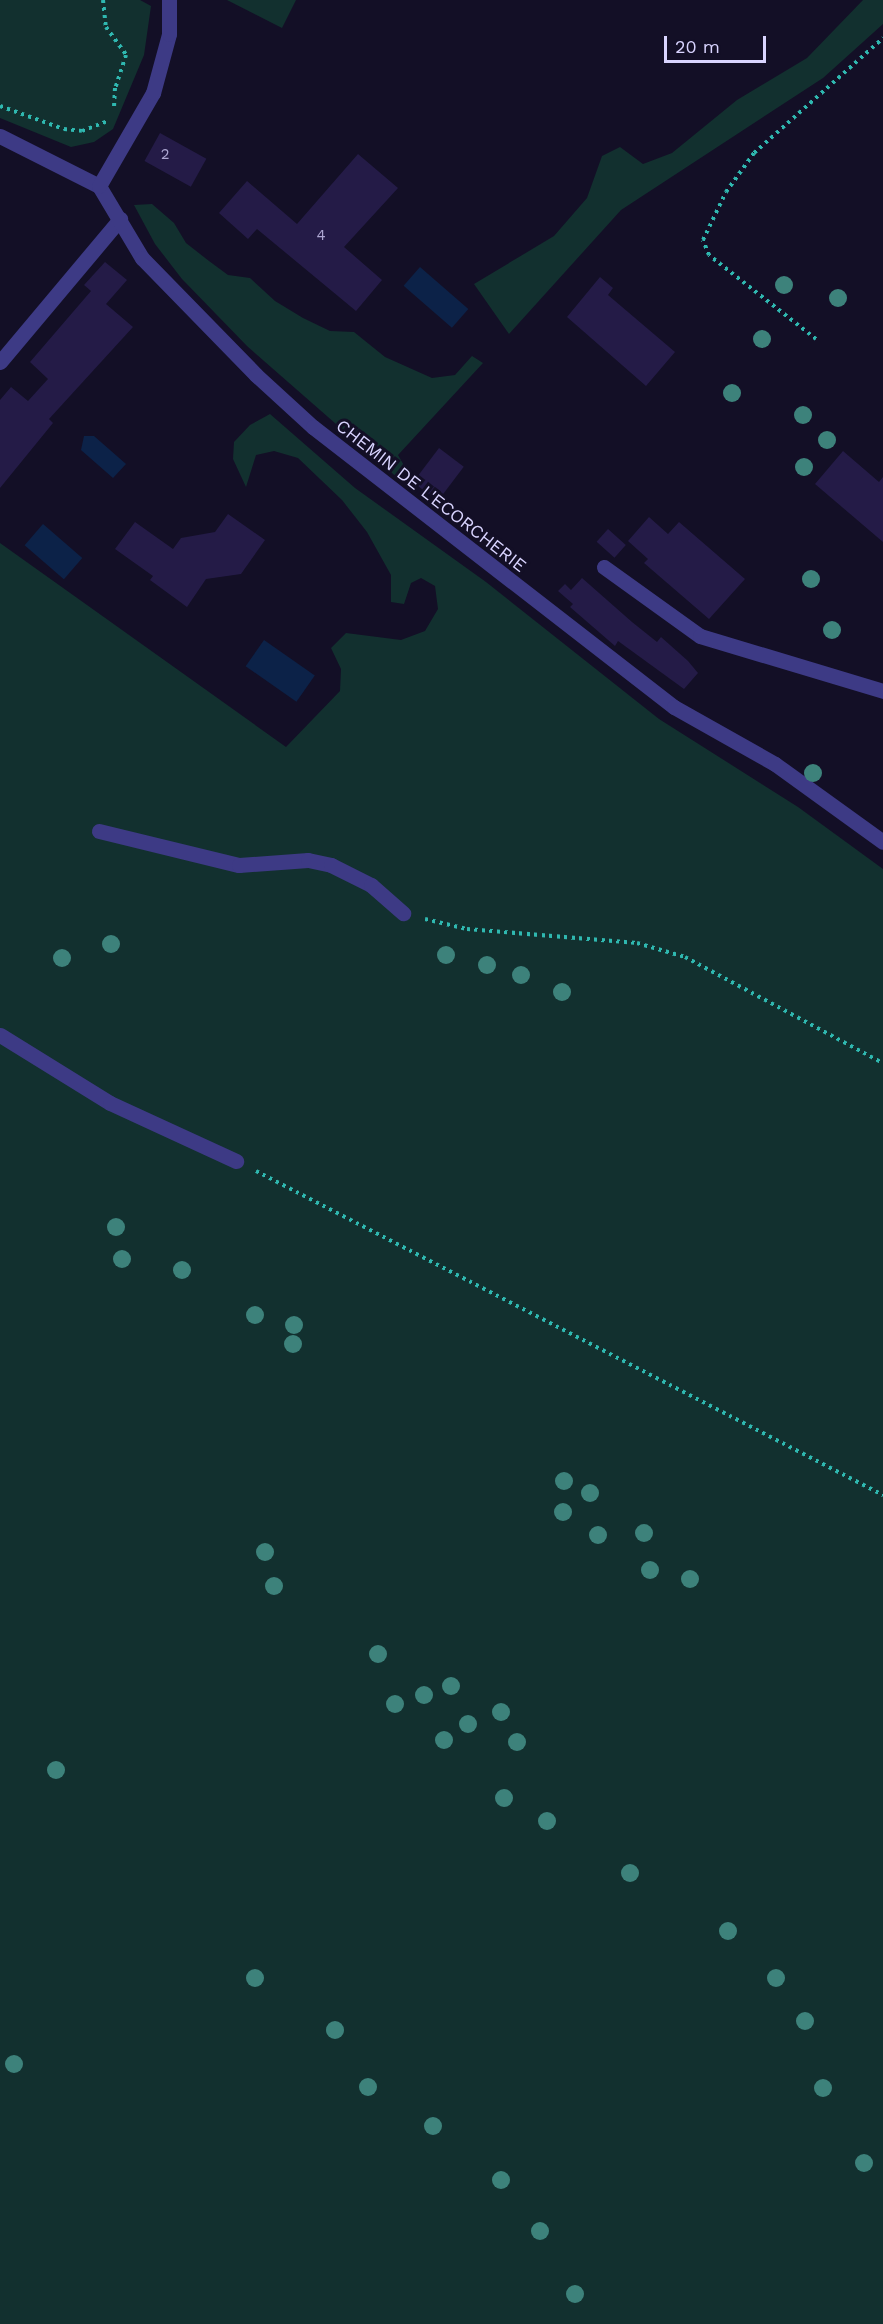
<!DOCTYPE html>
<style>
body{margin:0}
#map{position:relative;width:883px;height:2324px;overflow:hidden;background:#130f26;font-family:"Work Sans",sans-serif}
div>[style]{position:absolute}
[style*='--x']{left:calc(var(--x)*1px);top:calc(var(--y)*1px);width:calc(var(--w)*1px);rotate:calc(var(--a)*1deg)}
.green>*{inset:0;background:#12302f}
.water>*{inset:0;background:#0c2248;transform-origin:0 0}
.building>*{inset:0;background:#241b47;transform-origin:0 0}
.path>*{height:4px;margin-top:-2px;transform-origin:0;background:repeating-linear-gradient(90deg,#2fb8b0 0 3px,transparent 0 7.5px)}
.service>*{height:15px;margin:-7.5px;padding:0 7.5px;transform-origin:7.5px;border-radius:7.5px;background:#3d3a85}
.minor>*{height:15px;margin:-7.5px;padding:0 7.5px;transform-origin:7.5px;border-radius:7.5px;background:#3d3a85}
.trees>*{width:18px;height:18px;margin:-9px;border-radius:50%;background:#3d827b}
span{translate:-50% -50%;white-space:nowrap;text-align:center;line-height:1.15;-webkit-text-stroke:6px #130f26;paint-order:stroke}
.number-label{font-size:15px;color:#aca6d1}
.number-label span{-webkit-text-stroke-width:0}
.street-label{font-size:18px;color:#d9d4ff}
.scale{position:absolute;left:664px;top:36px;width:102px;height:27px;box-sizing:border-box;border:3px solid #d9d4ff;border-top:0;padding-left:8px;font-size:18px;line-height:21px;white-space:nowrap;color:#d9d4ff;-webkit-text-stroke:4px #130f26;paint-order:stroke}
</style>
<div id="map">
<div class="green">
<i style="clip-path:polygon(0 0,140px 0,151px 6px,144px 55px,113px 129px,94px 142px,71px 147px,0 118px)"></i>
<i style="clip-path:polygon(227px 0,296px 0,282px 28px)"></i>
<i style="clip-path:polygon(863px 0,883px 0,883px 24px,823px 78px,621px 210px,509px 334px,474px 284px,554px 236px,587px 198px,602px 156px,620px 147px,643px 164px,672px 153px,737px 100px,807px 58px)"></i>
<i style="clip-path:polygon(152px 204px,174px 223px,186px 243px,209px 261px,228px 275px,250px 278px,275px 301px,303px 318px,330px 331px,354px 332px,385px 357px,432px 378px,455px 375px,472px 356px,483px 363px,398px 455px,406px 469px,400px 480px,247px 346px,182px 279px,155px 244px,134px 205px)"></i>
<i style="clip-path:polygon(270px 414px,355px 488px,486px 582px,659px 719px,798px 807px,883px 869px,883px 2324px,0 2324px,0 543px,286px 747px,340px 691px,341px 669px,331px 648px,346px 633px,401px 640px,425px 631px,438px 609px,435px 586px,421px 578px,411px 583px,404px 604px,391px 602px,391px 575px,367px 532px,342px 500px,298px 458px,274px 451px,256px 455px,246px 487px,233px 459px,234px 442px,250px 425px)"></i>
</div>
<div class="water">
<i style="left:420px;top:267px;width:64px;height:25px;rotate:41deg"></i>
<i style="clip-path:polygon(84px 436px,94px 436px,126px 464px,113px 478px,81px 450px)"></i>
<i style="left:43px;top:524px;width:52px;height:28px;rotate:41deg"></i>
<i style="left:264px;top:640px;width:62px;height:32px;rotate:35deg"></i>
</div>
<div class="building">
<i style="left:160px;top:133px;width:53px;height:32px;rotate:29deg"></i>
<i style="clip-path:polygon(358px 154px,398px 188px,344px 247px,382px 280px,356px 311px,257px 229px,248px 239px,219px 213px,247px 181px,297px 224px)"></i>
<i style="clip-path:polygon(105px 262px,127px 280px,106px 304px,133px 327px,49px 419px,53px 423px,0 488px,0 400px,11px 387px,28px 401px,48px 379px,30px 362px,91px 291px,84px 285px)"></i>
<i style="clip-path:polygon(600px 277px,613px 288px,608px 295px,675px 352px,646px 386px,567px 317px)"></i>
<i style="left:439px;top:448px;width:31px;height:43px;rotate:37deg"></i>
<i style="clip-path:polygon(843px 451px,879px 482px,883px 477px,883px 542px,815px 484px)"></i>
<i style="clip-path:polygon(228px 514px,265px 540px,241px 574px,206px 579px,187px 607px,150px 580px,153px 576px,115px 549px,135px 522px,173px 549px,181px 538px,215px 532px)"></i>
<i style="clip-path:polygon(649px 517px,668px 534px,679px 522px,745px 579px,709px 619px,644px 563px,648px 559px,628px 541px)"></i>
<i style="left:608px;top:529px;width:24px;height:17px;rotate:42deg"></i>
<i style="clip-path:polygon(582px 578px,632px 622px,657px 642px,661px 637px,688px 661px,698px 673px,684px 689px,618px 641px,615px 646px,570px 607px,573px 604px,558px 591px,565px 584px,571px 590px)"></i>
</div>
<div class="path">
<i style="--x:103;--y:0;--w:27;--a:84"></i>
<i style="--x:106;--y:27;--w:34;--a:54"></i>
<i style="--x:126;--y:55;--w:35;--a:108"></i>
<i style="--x:115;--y:88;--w:19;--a:93"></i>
<i style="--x:0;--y:106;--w:68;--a:19.8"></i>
<i style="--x:64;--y:129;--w:18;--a:6"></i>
<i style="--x:82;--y:131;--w:28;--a:-21"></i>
<i style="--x:816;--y:339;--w:136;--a:-141.9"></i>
<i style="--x:709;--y:255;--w:16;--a:-112"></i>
<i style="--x:703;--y:240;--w:53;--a:-64.4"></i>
<i style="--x:726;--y:192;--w:48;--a:-54.3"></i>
<i style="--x:754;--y:153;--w:173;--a:-41.7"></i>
<i style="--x:425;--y:919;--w:43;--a:13.4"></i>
<i style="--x:467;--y:929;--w:171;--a:4.7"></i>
<i style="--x:637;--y:943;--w:50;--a:16.3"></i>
<i style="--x:685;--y:957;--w:225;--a:28.2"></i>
<i style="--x:256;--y:1171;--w:706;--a:27.33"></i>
</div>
<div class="service">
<i style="--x:0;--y:362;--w:187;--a:-50"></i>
<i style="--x:604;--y:567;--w:118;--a:35.7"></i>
<i style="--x:700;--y:636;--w:191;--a:16.7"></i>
<i style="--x:99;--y:831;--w:144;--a:13.7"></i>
<i style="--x:239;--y:865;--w:69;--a:-4.1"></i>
<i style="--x:308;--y:860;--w:24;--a:12"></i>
<i style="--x:331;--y:865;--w:45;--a:26.6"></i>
<i style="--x:371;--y:885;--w:43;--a:41.2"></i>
<i style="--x:0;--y:1035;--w:129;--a:31.7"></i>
<i style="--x:110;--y:1103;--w:139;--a:24.7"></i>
</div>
<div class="minor">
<i style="--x:0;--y:136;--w:111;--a:26.8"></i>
<i style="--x:99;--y:186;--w:84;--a:59.2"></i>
<i style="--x:142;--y:258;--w:163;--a:45.7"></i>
<i style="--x:256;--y:375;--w:77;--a:42.4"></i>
<i style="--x:313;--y:427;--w:457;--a:37.8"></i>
<i style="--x:674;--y:707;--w:116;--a:29.4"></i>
<i style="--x:775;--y:764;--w:133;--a:35.8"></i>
<i style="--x:99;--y:186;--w:108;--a:-59.9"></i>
<i style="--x:153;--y:93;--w:61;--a:-74.8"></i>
<i style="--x:169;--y:34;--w:34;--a:-90"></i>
</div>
<div class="trees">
<i style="left:784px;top:285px"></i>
<i style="left:838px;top:298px"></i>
<i style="left:762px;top:339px"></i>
<i style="left:732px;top:393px"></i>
<i style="left:803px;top:415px"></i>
<i style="left:827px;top:440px"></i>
<i style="left:804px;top:467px"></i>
<i style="left:811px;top:579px"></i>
<i style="left:832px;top:630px"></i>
<i style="left:813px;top:773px"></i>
<i style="left:111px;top:944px"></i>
<i style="left:446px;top:955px"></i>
<i style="left:62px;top:958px"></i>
<i style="left:487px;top:965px"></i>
<i style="left:521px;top:975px"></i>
<i style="left:562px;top:992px"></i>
<i style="left:116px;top:1227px"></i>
<i style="left:122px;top:1259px"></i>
<i style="left:182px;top:1270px"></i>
<i style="left:255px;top:1315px"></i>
<i style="left:294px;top:1325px"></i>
<i style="left:293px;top:1344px"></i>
<i style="left:564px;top:1481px"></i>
<i style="left:590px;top:1493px"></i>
<i style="left:563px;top:1512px"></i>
<i style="left:644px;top:1533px"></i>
<i style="left:598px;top:1535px"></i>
<i style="left:265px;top:1552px"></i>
<i style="left:650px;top:1570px"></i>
<i style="left:690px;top:1579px"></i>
<i style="left:274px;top:1586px"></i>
<i style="left:378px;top:1654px"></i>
<i style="left:451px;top:1686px"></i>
<i style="left:424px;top:1695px"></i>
<i style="left:395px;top:1704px"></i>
<i style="left:501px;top:1712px"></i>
<i style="left:468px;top:1724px"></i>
<i style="left:444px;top:1740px"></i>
<i style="left:517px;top:1742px"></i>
<i style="left:56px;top:1770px"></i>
<i style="left:504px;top:1798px"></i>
<i style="left:547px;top:1821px"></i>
<i style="left:630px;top:1873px"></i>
<i style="left:728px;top:1931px"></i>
<i style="left:255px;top:1978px"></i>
<i style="left:776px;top:1978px"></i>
<i style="left:805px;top:2021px"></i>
<i style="left:335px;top:2030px"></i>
<i style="left:14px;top:2064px"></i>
<i style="left:368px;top:2087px"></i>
<i style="left:823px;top:2088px"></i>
<i style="left:433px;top:2126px"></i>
<i style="left:864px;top:2163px"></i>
<i style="left:501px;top:2180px"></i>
<i style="left:540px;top:2231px"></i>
<i style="left:575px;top:2294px"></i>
</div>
<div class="number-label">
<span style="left:165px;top:155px">2</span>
<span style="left:321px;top:236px">4</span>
</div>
<div class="street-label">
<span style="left:431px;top:496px;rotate:38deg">CHEMIN DE L'ECORCHERIE</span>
</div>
<div class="scale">20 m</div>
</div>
